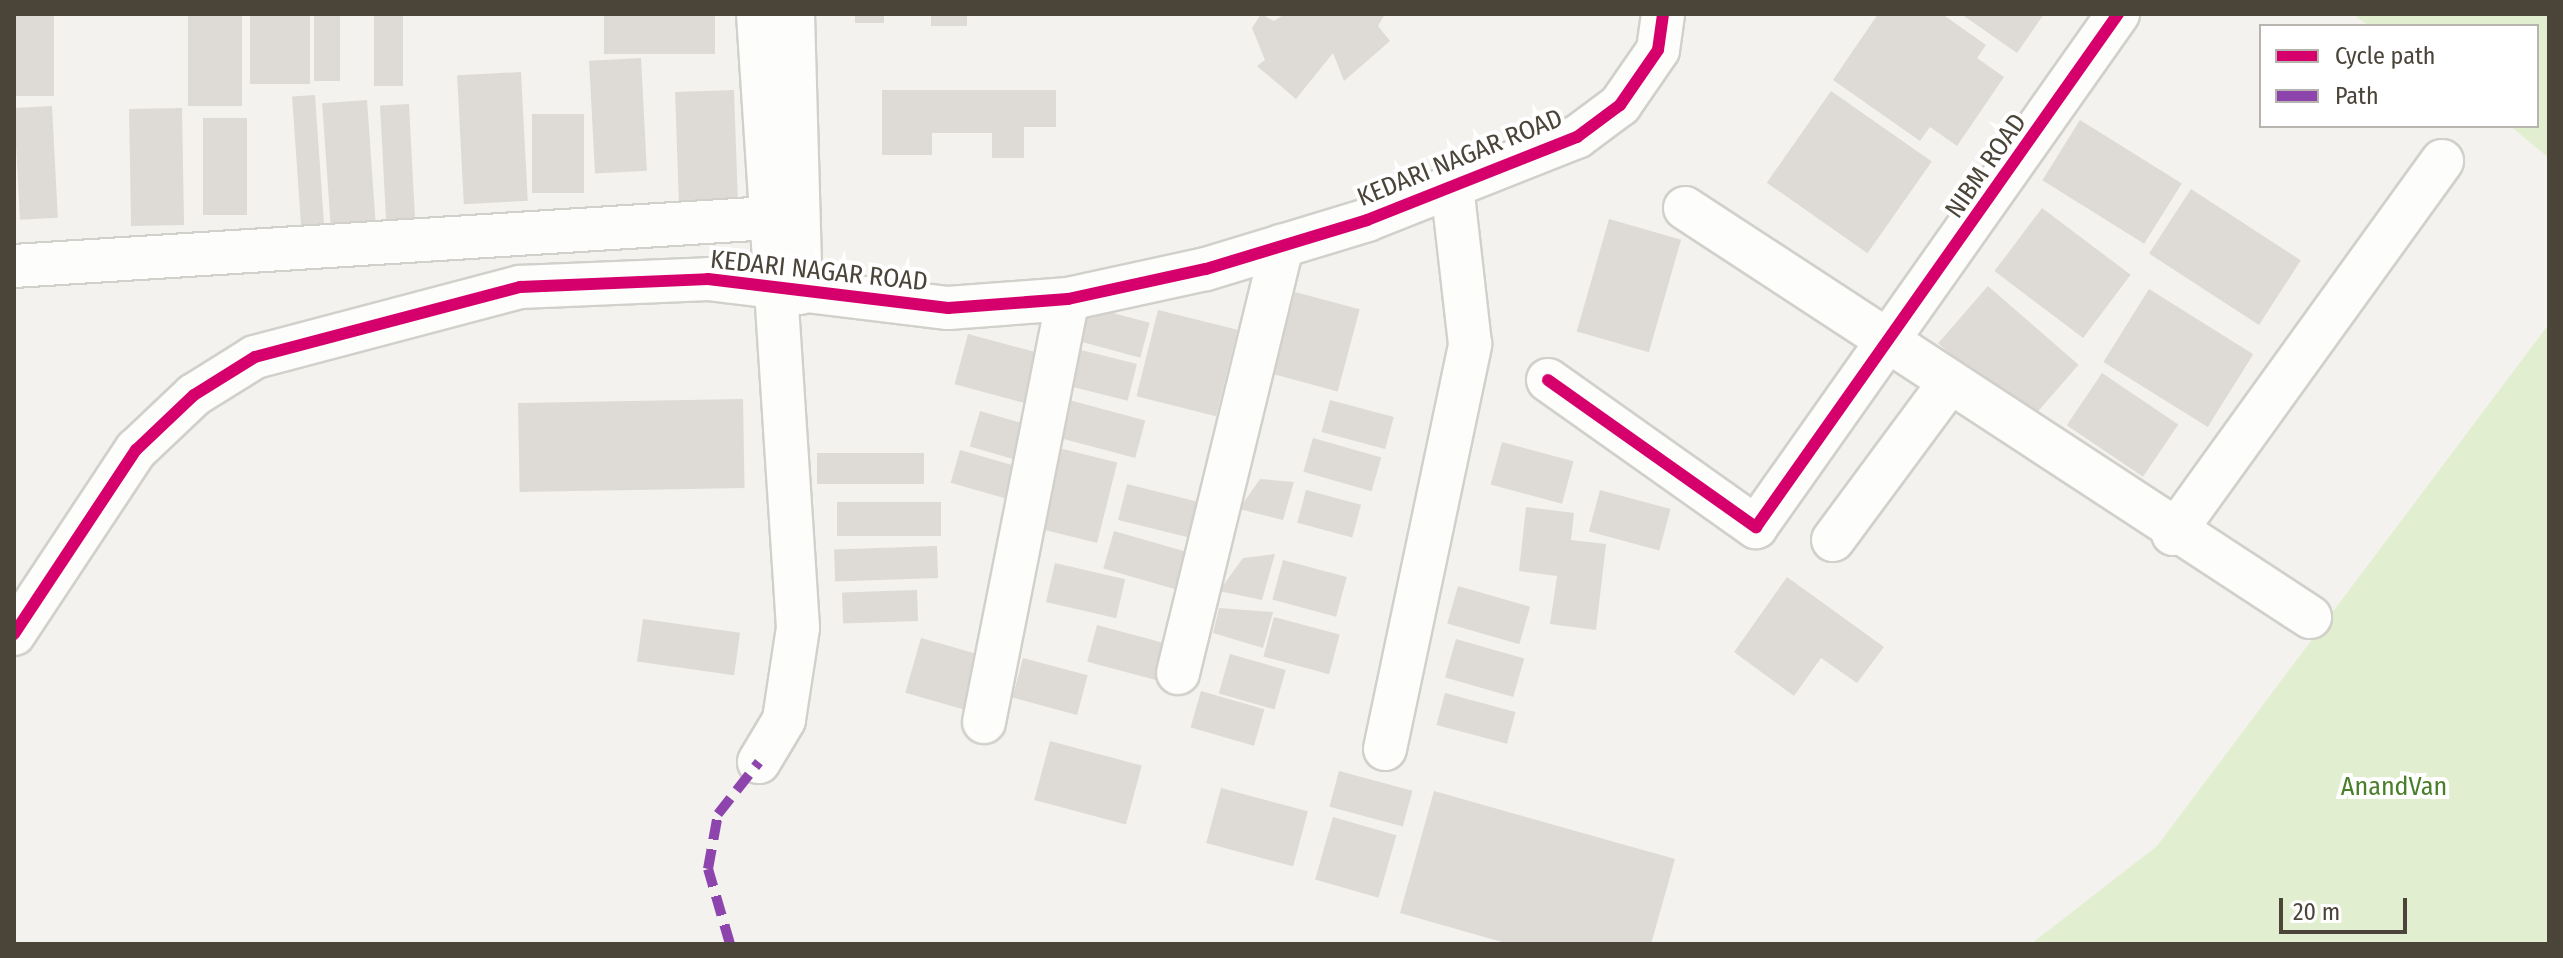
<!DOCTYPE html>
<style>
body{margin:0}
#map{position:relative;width:2563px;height:958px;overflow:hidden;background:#f4f2ee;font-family:"Fira Sans Condensed",sans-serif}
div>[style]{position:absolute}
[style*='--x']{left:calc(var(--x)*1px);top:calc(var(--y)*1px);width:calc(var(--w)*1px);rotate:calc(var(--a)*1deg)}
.green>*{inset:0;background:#e1eecf}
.building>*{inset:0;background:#dedbd6;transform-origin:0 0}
.roads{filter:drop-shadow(2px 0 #d2d0cb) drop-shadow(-2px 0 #d2d0cb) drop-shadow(0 2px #d2d0cb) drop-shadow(0 -2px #d2d0cb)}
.minor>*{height:42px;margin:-21px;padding:0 21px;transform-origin:21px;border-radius:21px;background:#fdfdfc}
.quiet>*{height:10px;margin-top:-5px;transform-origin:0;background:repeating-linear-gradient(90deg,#8e44ad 0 20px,transparent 0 30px)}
.cycleway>*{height:12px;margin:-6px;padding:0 6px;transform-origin:6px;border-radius:6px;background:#d6006c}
span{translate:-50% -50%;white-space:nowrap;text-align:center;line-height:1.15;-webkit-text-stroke:8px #fff;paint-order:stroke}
.street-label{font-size:26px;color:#4b4439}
.park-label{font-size:26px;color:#4a7f2a}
.frame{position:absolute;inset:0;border:16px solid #4b4439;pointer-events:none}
.legend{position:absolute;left:2259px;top:24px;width:280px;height:104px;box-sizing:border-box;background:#fff;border:2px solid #b7b4b0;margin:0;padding:10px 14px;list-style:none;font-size:24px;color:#4b4439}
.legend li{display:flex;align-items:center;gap:16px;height:40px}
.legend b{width:40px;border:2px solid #b7b4b0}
.scale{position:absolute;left:2279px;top:898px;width:128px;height:36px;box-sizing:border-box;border:4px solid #4b4439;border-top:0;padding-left:10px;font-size:24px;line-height:28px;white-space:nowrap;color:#4b4439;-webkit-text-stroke:6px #fff;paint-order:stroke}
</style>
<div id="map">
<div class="green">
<i style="clip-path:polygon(2353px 14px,2549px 14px,2549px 158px,2510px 126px,2537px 126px,2537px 26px,2369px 26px)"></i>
<i style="clip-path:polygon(2549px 324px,2549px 944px,2031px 944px,2157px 846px)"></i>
</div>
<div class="building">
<i style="left:14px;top:14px;width:40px;height:82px"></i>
<i style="left:188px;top:14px;width:54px;height:92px"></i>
<i style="left:250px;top:14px;width:60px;height:70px"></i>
<i style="left:314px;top:14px;width:26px;height:67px"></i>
<i style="left:374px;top:14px;width:29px;height:72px"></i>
<i style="left:604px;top:14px;width:111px;height:40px"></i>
<i style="left:855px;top:14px;width:29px;height:9px"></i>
<i style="left:931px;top:14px;width:36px;height:12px"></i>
<i style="clip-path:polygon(1261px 14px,1274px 21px,1285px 14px,1385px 14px,1378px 26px,1390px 41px,1344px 81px,1333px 53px,1296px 99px,1257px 66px,1265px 60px,1252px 28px)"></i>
<i style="clip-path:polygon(1878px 14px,1942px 14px,1986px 45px,1977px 58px,2004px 77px,1957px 146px,1930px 127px,1920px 141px,1833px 80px)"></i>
<i style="clip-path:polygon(1961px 14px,2044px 14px,2017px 53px)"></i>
<i style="left:641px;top:58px;width:113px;height:52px;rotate:87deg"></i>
<i style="left:521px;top:72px;width:129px;height:64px;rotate:87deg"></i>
<i style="left:734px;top:90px;width:120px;height:59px;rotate:88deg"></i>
<i style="clip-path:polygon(882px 90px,1056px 90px,1056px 127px,1024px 127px,1024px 158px,992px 158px,992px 133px,932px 133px,932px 155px,882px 155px)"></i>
<i style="left:1831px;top:91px;width:123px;height:112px;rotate:35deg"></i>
<i style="left:315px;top:95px;width:137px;height:23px;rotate:86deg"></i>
<i style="left:367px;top:100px;width:128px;height:45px;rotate:86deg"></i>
<i style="left:409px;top:104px;width:126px;height:29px;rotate:87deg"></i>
<i style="left:52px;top:106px;width:112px;height:38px;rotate:87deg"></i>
<i style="left:182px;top:108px;width:117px;height:53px;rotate:89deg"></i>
<i style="left:532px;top:114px;width:52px;height:79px"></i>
<i style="left:203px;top:118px;width:44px;height:97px"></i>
<i style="left:2080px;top:120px;width:120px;height:71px;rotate:32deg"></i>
<i style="left:2191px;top:189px;width:131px;height:77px;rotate:33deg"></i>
<i style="left:2042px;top:208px;width:111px;height:79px;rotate:37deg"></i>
<i style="left:1609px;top:219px;width:75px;height:117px;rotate:16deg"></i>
<i style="left:1988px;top:286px;width:120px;height:76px;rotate:41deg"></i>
<i style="left:2149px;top:289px;width:123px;height:86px;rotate:32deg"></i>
<i style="left:1295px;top:292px;width:67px;height:85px;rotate:15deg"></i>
<i style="left:1083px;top:305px;width:69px;height:36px;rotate:15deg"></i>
<i style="left:1158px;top:310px;width:82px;height:89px;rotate:14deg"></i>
<i style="left:968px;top:334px;width:77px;height:52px;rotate:15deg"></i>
<i style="left:1069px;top:347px;width:70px;height:38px;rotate:14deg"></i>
<i style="left:2102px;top:373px;width:92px;height:63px;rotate:34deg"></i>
<i style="left:743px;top:399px;width:89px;height:225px;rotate:89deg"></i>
<i style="left:1069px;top:400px;width:79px;height:39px;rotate:15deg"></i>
<i style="left:1330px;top:400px;width:66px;height:33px;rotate:15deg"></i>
<i style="left:980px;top:411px;width:63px;height:37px;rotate:16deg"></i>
<i style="left:1313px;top:438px;width:71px;height:35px;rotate:16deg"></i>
<i style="left:1502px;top:442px;width:74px;height:44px;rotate:15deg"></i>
<i style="left:1059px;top:448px;width:60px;height:83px;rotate:14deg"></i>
<i style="left:960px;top:450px;width:74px;height:34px;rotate:16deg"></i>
<i style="left:924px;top:453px;width:31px;height:107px;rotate:90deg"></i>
<i style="clip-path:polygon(1260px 479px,1294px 482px,1283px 520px,1239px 509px)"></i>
<i style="left:1127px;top:484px;width:72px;height:37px;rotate:14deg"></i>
<i style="left:1306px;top:490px;width:57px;height:34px;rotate:15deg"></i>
<i style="left:1600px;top:490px;width:73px;height:43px;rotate:15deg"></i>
<i style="left:941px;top:502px;width:34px;height:104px;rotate:90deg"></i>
<i style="clip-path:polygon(1526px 507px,1574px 513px,1571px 540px,1606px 544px,1596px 630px,1550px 624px,1557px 576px,1519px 571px)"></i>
<i style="left:1114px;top:531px;width:75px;height:39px;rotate:16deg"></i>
<i style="left:937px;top:546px;width:32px;height:103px;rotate:88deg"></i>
<i style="clip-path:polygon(1275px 554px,1262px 600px,1219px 591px,1243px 558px)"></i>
<i style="left:1283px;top:560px;width:66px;height:41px;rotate:15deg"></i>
<i style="left:1055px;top:563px;width:72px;height:40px;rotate:13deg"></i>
<i style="clip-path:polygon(1787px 577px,1884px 647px,1857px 683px,1821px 658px,1794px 696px,1734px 652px)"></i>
<i style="left:1458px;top:586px;width:75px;height:39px;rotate:16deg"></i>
<i style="left:917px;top:590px;width:31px;height:75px;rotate:88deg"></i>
<i style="clip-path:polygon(1219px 608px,1273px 612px,1263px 648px,1213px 633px)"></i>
<i style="left:1274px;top:617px;width:68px;height:41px;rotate:15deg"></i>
<i style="left:643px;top:619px;width:98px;height:43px;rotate:8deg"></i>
<i style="left:1097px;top:625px;width:73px;height:38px;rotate:15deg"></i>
<i style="left:921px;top:638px;width:71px;height:57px;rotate:16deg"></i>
<i style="left:1456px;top:639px;width:71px;height:40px;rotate:16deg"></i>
<i style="left:1230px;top:654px;width:58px;height:41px;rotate:16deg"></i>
<i style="left:1023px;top:658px;width:67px;height:41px;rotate:15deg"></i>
<i style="left:1201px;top:691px;width:66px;height:38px;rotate:16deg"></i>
<i style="left:1445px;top:693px;width:73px;height:33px;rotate:15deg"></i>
<i style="left:1050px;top:741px;width:95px;height:61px;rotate:15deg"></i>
<i style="left:1339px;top:771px;width:76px;height:37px;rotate:15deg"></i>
<i style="left:1221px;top:788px;width:90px;height:57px;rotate:15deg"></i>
<i style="clip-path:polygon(1434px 791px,1675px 859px,1651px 944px,1509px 944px,1400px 913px)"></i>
<i style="left:1333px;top:817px;width:66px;height:65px;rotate:16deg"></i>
</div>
<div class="roads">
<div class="minor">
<i style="--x:758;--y:14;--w:615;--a:86.27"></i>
<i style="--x:798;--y:628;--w:93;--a:98.7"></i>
<i style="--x:784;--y:720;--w:49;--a:120.8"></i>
<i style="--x:793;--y:14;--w:279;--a:88.4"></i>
<i style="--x:1685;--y:208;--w:747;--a:33.2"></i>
<i style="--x:14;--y:266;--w:756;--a:-3.64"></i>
<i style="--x:1548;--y:380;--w:255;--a:35.3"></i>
<i style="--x:1756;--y:527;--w:628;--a:-54.79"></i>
<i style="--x:2173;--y:534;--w:460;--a:-54.2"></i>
<i style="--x:1833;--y:540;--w:195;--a:-53.5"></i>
<i style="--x:14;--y:634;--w:221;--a:-56.5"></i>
<i style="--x:136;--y:450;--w:80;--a:-43.5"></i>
<i style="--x:194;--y:395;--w:72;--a:-31.9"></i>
<i style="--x:255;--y:357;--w:274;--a:-14.8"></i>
<i style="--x:520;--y:287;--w:188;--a:-2.4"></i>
<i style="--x:708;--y:279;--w:242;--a:6.9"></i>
<i style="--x:948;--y:308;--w:120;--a:-4.3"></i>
<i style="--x:1068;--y:299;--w:141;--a:-12.3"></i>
<i style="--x:1206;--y:269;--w:168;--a:-16.9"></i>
<i style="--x:1367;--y:220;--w:226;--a:-21.6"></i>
<i style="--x:1577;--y:137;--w:54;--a:-36.7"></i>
<i style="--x:1620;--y:105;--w:67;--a:-55.4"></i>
<i style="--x:1658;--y:50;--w:36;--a:-82"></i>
<i style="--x:1178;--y:673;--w:440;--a:-76.3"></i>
<i style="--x:984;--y:722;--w:431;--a:-78.8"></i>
<i style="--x:1385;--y:749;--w:414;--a:-78.1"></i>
<i style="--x:1470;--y:344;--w:159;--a:-96.5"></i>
</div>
</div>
<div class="quiet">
<i style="--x:730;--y:944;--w:78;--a:-106.3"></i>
<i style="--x:708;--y:869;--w:56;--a:-79.7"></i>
<i style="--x:718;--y:814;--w:66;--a:-51.7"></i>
</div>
<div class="cycleway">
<i style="--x:1548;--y:380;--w:255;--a:35.3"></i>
<i style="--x:1756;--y:527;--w:628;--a:-54.79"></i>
<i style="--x:14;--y:634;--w:221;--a:-56.5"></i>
<i style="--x:136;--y:450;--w:80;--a:-43.5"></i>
<i style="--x:194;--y:395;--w:72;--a:-31.9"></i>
<i style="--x:255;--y:357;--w:274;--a:-14.8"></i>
<i style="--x:520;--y:287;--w:188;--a:-2.4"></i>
<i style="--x:708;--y:279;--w:242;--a:6.9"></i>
<i style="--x:948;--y:308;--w:120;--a:-4.3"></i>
<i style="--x:1068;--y:299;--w:141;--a:-12.3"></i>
<i style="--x:1206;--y:269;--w:168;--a:-16.9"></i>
<i style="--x:1367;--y:220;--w:226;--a:-21.6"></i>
<i style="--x:1577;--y:137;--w:54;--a:-36.7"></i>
<i style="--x:1620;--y:105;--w:67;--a:-55.4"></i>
<i style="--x:1658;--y:50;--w:36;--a:-82"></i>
</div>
<div class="street-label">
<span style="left:1460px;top:158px;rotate:-22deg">KEDARI NAGAR ROAD</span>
<span style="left:1986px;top:166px;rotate:-55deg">NIBM ROAD</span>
<span style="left:819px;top:271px;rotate:6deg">KEDARI NAGAR ROAD</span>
</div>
<div class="park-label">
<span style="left:2394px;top:787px">AnandVan</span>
</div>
<div class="frame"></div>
<ul class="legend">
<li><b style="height:10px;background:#d6006c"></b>Cycle path</li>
<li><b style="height:10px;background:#8e44ad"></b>Path</li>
</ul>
<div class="scale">20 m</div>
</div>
